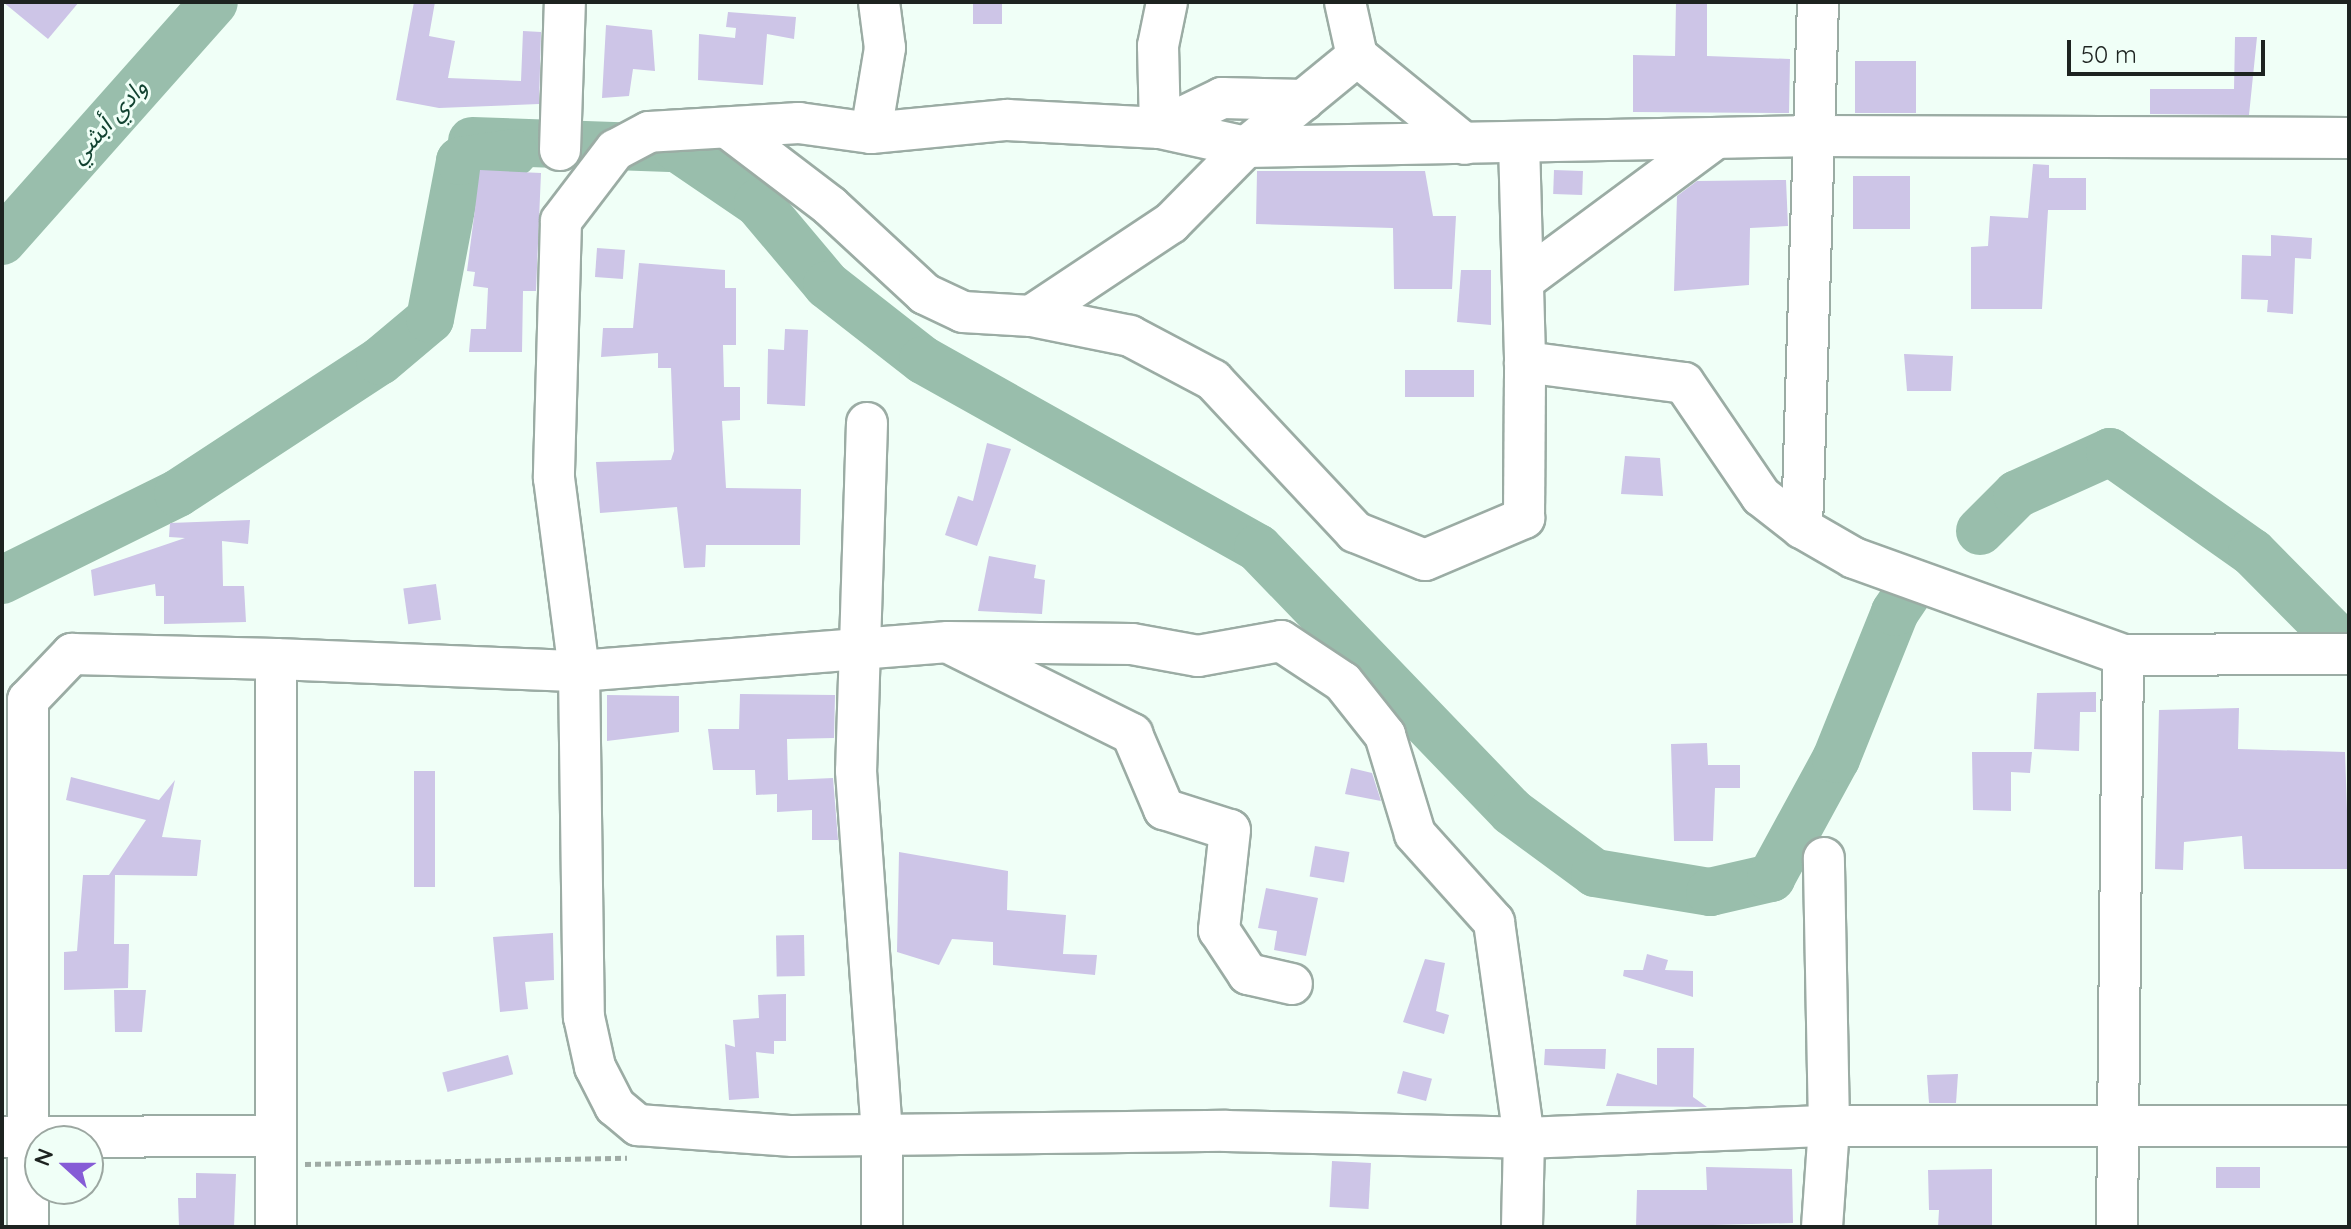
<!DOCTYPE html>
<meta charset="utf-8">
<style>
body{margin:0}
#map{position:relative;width:2351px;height:1229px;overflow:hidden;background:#f0fff7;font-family:Quicksand,"Noto Sans Arabic",sans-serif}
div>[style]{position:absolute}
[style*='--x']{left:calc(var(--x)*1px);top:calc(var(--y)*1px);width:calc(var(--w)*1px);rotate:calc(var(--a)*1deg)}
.river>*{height:48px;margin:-24px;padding:0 24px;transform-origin:24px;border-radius:24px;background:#99beac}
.building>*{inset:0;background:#cdc5e7;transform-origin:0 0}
.path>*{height:5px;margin-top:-2.5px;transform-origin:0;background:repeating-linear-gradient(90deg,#9faba5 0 6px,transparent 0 10px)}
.roads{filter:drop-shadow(2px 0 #9baca4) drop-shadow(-2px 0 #9baca4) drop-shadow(0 2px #9baca4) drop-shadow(0 -2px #9baca4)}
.minor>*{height:40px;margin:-20px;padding:0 20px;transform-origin:20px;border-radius:20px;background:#fff}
span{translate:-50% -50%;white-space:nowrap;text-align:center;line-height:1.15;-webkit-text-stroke:6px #f0fff7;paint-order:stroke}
.water-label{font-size:24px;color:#114230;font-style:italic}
.frame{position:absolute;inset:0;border:4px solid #1d2320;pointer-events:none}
.north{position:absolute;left:24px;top:1125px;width:80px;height:80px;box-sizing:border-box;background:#f0fff7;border:2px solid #9ca7a1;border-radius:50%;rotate:291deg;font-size:22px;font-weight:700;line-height:32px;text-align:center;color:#1d2320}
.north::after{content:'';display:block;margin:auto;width:28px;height:36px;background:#865cd6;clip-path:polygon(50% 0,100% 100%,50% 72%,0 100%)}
.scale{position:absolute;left:2067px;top:40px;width:198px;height:36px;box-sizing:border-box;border:4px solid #1d2320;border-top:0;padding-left:10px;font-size:24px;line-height:28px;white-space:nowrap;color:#1d2320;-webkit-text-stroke:6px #f0fff7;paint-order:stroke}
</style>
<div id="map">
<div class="river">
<i style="--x:472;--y:141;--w:205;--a:2"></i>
<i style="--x:677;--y:148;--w:98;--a:34.2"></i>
<i style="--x:758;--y:203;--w:107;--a:49.9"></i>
<i style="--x:827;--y:285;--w:122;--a:38"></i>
<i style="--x:923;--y:360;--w:384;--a:29.3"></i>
<i style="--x:1258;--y:548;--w:366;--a:46.1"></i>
<i style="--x:1512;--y:812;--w:103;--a:36.3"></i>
<i style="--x:1595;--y:873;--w:117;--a:9.4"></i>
<i style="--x:1710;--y:892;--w:63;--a:-12.9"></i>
<i style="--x:1771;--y:878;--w:136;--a:-61.4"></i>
<i style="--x:1836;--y:759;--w:158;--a:-68.1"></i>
<i style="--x:1895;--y:612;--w:34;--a:-56"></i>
<i style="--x:2;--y:241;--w:319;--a:-48.4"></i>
<i style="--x:1980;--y:531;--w:52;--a:-45"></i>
<i style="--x:2017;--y:494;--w:102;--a:-24.3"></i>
<i style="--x:2110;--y:452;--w:174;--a:35.2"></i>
<i style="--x:2252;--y:552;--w:117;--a:45.3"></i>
<i style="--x:2;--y:580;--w:196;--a:-26.3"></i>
<i style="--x:178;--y:493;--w:241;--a:-33.2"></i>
<i style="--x:380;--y:361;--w:65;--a:-40"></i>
<i style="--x:430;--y:319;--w:161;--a:-79.2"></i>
<i style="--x:460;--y:161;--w:54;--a:-8.6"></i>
</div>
<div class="building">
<i style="clip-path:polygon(3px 2px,79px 2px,48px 39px)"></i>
<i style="clip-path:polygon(414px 2px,435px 2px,429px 36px,455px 41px,448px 78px,521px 81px,523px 31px,541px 32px,539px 104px,439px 108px,396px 100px)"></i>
<i style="left:973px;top:2px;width:29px;height:22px"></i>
<i style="clip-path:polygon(1676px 2px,1707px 2px,1707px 56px,1790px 59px,1789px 113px,1633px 112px,1633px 55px,1675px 56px)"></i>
<i style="clip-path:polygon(728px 12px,796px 17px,794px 39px,767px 34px,763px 85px,698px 80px,699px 34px,735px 38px,736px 28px,726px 27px)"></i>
<i style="clip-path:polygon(606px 25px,652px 30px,655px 71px,633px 69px,629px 96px,602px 98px)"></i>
<i style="clip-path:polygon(2235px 37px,2257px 37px,2249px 115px,2150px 114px,2150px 89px,2234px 89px)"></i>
<i style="left:1855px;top:61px;width:61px;height:52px"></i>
<i style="clip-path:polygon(2033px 164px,2049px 165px,2049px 178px,2086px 178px,2086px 210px,2048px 210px,2042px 309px,1971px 309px,1971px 247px,1988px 246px,1990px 216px,2028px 218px)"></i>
<i style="clip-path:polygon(480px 170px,541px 173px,536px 291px,523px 291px,522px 352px,469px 352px,471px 329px,486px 329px,488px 288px,473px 286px,475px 272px,467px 271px)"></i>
<i style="left:1554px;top:170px;width:29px;height:24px;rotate:2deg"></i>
<i style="clip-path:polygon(1257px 171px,1425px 171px,1433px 216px,1456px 216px,1452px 289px,1394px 289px,1393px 228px,1256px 224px)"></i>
<i style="left:1853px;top:176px;width:57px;height:53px"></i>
<i style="clip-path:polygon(1786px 180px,1788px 226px,1750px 228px,1749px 285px,1674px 291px,1677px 196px,1697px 181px)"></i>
<i style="clip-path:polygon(2271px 235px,2312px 238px,2311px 259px,2295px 258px,2293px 314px,2267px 312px,2268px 300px,2241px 299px,2242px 255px,2271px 256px)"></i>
<i style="left:597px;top:248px;width:28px;height:29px;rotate:4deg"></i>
<i style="clip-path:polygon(639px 263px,725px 270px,725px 288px,736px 288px,736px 345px,723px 345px,724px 387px,740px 387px,740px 420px,722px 421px,726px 488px,801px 489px,800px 545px,706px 545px,705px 567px,684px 568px,677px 507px,600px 513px,596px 462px,671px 460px,674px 451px,671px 368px,658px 368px,658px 353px,601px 357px,603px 328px,633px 328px)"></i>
<i style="clip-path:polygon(1461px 270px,1491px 270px,1491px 325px,1457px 322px)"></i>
<i style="clip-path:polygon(785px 329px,808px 330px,805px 406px,767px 404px,768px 349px,784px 350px)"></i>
<i style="clip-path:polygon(1904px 354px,1953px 356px,1951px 391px,1907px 391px)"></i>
<i style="left:1405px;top:370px;width:69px;height:27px"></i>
<i style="clip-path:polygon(987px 443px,1011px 449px,977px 546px,945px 535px,958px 496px,973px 501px)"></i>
<i style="clip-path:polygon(1625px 456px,1660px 458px,1663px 496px,1621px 494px)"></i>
<i style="clip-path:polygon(250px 520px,248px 544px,222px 541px,223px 586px,244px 586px,246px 622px,164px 624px,164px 596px,156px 596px,155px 584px,94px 596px,91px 570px,185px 538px,169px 537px,170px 523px)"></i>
<i style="clip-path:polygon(989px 556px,1036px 565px,1034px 578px,1045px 580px,1042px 614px,978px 611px)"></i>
<i style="left:436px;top:584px;width:36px;height:33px;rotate:82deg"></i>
<i style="clip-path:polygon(2096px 692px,2096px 712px,2080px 712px,2079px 751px,2034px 749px,2037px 693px)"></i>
<i style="clip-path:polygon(740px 694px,835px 695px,834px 738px,787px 739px,788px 780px,833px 778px,838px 840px,812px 840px,812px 810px,777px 812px,777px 794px,756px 795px,755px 770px,713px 770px,708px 729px,739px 729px)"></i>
<i style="clip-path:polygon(607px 695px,679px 696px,679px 732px,607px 741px)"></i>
<i style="clip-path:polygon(2239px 708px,2238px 749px,2345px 752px,2349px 869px,2244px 869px,2242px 836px,2184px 842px,2183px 870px,2155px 869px,2159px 710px)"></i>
<i style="clip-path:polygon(1707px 743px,1708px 765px,1740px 765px,1740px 788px,1715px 788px,1713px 841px,1674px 841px,1671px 744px)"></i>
<i style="clip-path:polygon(1972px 752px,2032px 752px,2030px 773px,2011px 772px,2011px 811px,1973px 810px)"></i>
<i style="clip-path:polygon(1351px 768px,1372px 773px,1381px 801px,1345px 794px)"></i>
<i style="left:414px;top:771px;width:21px;height:116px"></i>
<i style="clip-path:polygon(71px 777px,159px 800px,175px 780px,162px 837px,201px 840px,197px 876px,115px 875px,114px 944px,129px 944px,128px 988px,64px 990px,64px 952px,77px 951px,83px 875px,109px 875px,146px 820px,66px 800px)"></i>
<i style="left:1315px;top:846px;width:35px;height:31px;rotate:10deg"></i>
<i style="clip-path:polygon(899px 852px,1008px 871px,1007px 910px,1066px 915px,1063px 954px,1097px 955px,1095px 975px,993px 965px,993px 942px,952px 939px,939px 965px,897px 952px)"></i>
<i style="clip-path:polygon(1266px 888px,1318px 898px,1306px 956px,1274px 950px,1277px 931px,1258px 928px)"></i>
<i style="clip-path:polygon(553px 933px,554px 980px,525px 982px,528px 1009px,500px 1012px,493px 937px)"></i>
<i style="left:804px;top:935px;width:41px;height:28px;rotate:89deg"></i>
<i style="clip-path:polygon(1647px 954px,1668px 960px,1665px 970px,1693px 971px,1693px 997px,1623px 976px,1624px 970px,1643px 970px)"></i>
<i style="clip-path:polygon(1425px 959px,1445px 963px,1436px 1011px,1449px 1015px,1444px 1034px,1403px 1022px)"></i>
<i style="clip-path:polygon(114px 990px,146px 990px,142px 1032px,115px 1032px)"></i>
<i style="clip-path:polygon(786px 994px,786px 1041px,774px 1041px,774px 1054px,756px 1052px,759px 1098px,729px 1100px,725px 1044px,735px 1047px,733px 1020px,759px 1018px,758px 995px)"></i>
<i style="clip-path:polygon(1657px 1048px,1694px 1048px,1693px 1097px,1707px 1107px,1606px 1106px,1617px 1073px,1657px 1085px)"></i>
<i style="clip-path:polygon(1545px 1049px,1606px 1049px,1605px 1069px,1544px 1065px)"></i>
<i style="left:508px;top:1055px;width:20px;height:68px;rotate:75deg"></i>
<i style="left:1403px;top:1071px;width:30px;height:23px;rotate:15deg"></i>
<i style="clip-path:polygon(1958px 1074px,1956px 1103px,1929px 1103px,1927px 1075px)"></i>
<i style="left:1332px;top:1161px;width:39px;height:46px;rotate:3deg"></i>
<i style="clip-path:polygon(1706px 1167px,1792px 1169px,1793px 1223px,1636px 1227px,1637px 1190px,1707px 1190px)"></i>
<i style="left:2260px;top:1167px;width:21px;height:44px;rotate:90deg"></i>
<i style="clip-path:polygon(1992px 1169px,1992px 1226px,1938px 1227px,1939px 1210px,1929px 1210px,1928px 1170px)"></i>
<i style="clip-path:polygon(196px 1173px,236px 1174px,234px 1227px,179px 1227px,178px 1198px,196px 1198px)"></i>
</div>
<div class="path">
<i style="--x:305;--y:1164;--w:322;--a:-1.1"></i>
</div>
<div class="roads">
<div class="minor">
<i style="--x:879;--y:2;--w:46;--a:82.6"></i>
<i style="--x:885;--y:48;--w:86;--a:99.4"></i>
<i style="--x:871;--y:133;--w:73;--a:-172.1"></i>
<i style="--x:799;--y:123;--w:150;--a:176.6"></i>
<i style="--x:649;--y:132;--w:38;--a:152"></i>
<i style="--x:615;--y:150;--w:89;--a:127.3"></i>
<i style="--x:561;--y:221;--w:257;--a:91.6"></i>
<i style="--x:554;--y:478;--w:195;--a:82.6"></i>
<i style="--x:579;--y:671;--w:346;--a:89.2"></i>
<i style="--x:584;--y:1017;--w:51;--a:77.6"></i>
<i style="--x:595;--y:1067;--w:44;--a:62.9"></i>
<i style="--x:615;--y:1106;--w:30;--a:40"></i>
<i style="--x:638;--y:1125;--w:155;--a:4.1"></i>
<i style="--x:793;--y:1136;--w:433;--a:-0.7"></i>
<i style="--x:1226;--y:1131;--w:298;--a:1.3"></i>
<i style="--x:1524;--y:1138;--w:305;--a:-2.3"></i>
<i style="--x:1829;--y:1126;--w:520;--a:0"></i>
<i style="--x:1167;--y:2;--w:45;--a:101.6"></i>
<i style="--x:1158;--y:46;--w:82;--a:88.6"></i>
<i style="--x:1160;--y:128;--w:69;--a:-25.8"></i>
<i style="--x:1222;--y:98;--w:82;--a:1.4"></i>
<i style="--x:1345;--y:2;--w:55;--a:77.5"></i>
<i style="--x:1357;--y:56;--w:139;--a:39.2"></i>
<i style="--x:729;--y:129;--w:127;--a:37.3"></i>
<i style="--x:830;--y:206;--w:129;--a:42.8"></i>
<i style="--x:925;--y:294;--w:42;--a:25.3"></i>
<i style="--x:963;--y:312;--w:68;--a:3.4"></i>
<i style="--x:1031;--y:316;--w:168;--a:-33.6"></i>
<i style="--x:1171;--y:223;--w:107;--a:-45.4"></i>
<i style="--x:1246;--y:147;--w:568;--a:-1.11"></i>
<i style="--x:1814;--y:136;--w:535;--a:0.21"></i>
<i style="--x:871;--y:133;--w:137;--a:-5.5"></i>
<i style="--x:1007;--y:120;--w:153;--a:3"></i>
<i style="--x:1160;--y:128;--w:88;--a:12.5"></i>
<i style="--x:1246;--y:147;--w:144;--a:-39.3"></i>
<i style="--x:1519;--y:143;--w:219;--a:88.4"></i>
<i style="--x:1525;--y:362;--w:160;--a:7.5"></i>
<i style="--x:1684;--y:383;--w:137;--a:55.7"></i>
<i style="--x:1761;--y:496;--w:52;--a:38"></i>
<i style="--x:1802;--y:528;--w:60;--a:30"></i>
<i style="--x:1854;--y:558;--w:286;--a:19.8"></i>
<i style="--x:2123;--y:655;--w:572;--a:90.6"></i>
<i style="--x:560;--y:150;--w:148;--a:-88.1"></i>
<i style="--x:1523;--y:281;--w:240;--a:-36.5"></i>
<i style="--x:1031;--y:316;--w:101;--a:11.4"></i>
<i style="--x:1130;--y:336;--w:94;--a:27.9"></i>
<i style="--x:1213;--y:380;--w:208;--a:46.9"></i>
<i style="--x:1355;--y:532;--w:75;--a:21.8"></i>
<i style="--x:1425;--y:560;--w:108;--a:-23"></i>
<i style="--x:1524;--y:518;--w:156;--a:-89.6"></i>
<i style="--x:867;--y:423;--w:348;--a:91.8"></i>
<i style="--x:856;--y:771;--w:361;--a:85.9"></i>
<i style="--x:882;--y:1131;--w:96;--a:90"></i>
<i style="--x:1802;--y:528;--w:526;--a:-88.26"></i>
<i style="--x:955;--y:646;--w:198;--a:26.4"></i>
<i style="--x:1132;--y:734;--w:82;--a:66.9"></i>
<i style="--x:1164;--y:809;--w:69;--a:17.7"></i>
<i style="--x:1230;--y:830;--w:101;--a:96.3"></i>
<i style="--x:1219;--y:930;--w:53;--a:56.6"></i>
<i style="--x:1248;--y:974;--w:45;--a:12.8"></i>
<i style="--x:2123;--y:655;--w:226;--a:-0.3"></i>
<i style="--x:3;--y:1137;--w:272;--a:-0.2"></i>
<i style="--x:28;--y:1227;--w:527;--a:-90"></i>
<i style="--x:28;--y:700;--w:64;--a:-46.3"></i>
<i style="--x:72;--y:654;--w:204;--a:1.4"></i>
<i style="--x:276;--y:1227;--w:568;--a:-90"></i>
<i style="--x:276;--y:659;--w:303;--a:2.3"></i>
<i style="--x:579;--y:671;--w:370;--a:-4.5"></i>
<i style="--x:948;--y:642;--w:184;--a:0.6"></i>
<i style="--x:1132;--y:644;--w:67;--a:10.3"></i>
<i style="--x:1198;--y:656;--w:84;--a:-10.2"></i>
<i style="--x:1281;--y:641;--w:74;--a:33.5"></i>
<i style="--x:1343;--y:682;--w:68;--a:51.6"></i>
<i style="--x:1385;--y:735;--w:103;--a:73.1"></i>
<i style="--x:1415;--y:834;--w:118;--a:48.1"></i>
<i style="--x:1494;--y:922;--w:218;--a:82.1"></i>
<i style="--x:1524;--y:1138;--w:89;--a:91.3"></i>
<i style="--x:1822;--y:1227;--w:101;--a:-86"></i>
<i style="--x:1829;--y:1126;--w:268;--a:-91.1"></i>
</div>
</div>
<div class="water-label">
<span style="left:108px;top:121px;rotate:-48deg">وادي أبشي</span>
</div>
<div class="frame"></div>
<div class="north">N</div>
<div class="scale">50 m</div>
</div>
